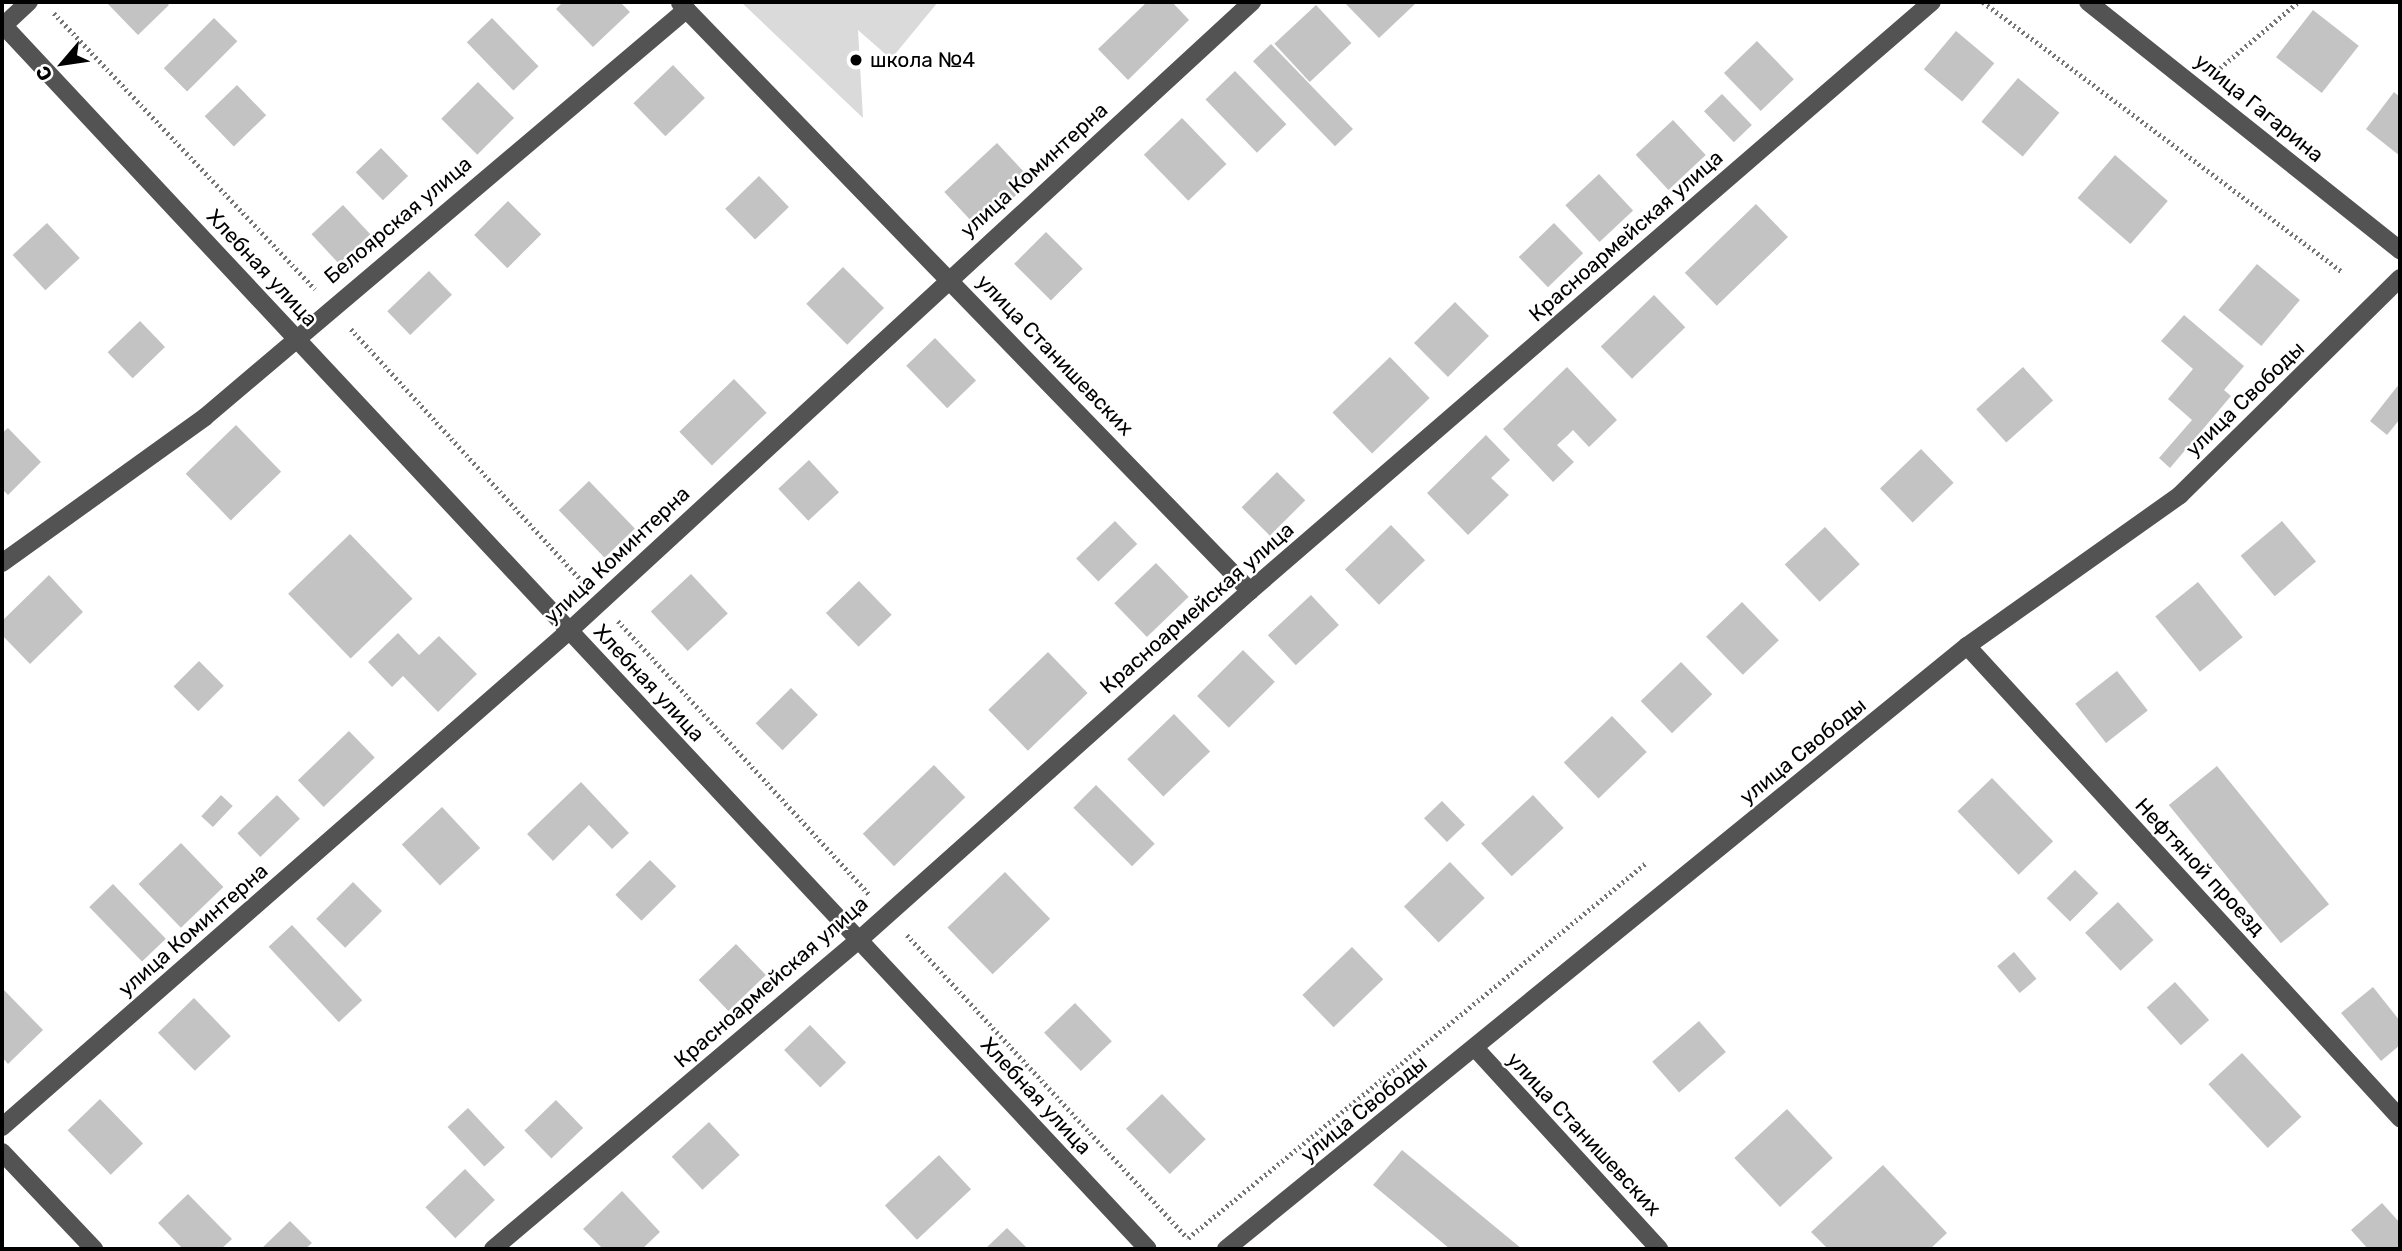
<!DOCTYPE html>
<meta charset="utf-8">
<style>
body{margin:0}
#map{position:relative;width:2402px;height:1251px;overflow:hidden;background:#fff;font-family:Rubik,sans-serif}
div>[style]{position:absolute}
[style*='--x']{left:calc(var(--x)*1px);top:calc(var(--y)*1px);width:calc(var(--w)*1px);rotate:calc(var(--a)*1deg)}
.green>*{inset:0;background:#dadada}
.building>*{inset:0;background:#c3c3c3;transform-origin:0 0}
.path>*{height:4.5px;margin-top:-2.25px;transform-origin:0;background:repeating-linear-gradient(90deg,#757575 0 2px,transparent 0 5.5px)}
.minor>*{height:18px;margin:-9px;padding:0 9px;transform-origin:9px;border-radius:9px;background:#535353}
.dots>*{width:19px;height:19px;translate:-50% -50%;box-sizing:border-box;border:4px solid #fff;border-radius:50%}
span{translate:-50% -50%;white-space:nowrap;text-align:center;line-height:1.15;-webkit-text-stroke:5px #fff;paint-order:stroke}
.poi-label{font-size:21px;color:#000}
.left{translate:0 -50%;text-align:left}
.street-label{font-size:21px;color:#000}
.frame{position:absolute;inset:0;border:4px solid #000;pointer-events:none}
.north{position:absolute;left:28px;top:28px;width:70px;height:70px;-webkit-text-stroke:5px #fff;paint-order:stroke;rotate:241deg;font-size:19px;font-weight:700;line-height:28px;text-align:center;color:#000}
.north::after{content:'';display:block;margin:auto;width:24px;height:32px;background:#000;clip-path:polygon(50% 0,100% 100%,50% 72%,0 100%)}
</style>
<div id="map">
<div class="green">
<i style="clip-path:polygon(741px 2px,938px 2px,891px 59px,858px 30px,863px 118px)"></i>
</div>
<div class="building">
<i style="clip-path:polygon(106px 2px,166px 2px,169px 5px,138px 35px)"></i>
<i style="clip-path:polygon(563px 2px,620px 2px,630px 12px,593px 47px,556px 9px)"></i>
<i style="clip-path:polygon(1147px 2px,1172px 2px,1189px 20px,1128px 80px,1098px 49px)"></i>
<i style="clip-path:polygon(1344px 2px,1414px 2px,1415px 4px,1379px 38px)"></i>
<i style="left:1316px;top:5px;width:52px;height:57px;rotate:47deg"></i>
<i style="left:2313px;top:10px;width:58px;height:60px;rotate:38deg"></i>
<i style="left:214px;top:18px;width:33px;height:71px;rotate:45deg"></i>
<i style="left:492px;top:18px;width:67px;height:35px;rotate:46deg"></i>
<i style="left:1956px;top:31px;width:50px;height:50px;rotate:40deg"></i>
<i style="left:1757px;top:41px;width:53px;height:46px;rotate:46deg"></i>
<i style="left:1271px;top:44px;width:118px;height:25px;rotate:46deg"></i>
<i style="left:673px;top:65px;width:46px;height:55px;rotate:46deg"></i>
<i style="left:1235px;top:71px;width:74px;height:41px;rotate:46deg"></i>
<i style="left:2018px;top:78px;width:54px;height:57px;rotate:40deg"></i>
<i style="left:478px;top:82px;width:51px;height:52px;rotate:45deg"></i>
<i style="left:237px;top:85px;width:42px;height:45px;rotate:46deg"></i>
<i style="clip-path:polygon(2394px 92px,2400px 97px,2400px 156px,2366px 129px)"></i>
<i style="left:1722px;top:94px;width:43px;height:25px;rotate:46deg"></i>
<i style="left:1182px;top:118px;width:64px;height:53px;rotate:46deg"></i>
<i style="left:1673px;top:120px;width:48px;height:51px;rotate:47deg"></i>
<i style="left:997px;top:143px;width:51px;height:72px;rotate:47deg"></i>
<i style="left:381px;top:148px;width:39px;height:35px;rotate:46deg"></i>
<i style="left:2115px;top:155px;width:70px;height:57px;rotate:41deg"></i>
<i style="left:1599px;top:174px;width:50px;height:46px;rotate:47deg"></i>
<i style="left:759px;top:176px;width:43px;height:47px;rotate:46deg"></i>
<i style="left:508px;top:201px;width:47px;height:48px;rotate:45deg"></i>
<i style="left:1756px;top:204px;width:46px;height:99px;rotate:46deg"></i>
<i style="left:343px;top:205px;width:40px;height:43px;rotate:47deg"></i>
<i style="left:47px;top:223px;width:48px;height:47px;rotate:47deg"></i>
<i style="left:1554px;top:223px;width:42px;height:49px;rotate:46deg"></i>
<i style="left:1046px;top:232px;width:52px;height:45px;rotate:45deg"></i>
<i style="left:2257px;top:264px;width:56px;height:60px;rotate:40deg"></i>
<i style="left:843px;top:267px;width:58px;height:52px;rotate:45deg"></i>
<i style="left:429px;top:271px;width:33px;height:58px;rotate:46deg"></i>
<i style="left:1654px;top:295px;width:45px;height:74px;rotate:46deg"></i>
<i style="left:1455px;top:302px;width:48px;height:58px;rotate:45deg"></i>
<i style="clip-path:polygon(2184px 315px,2244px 366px,2224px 390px,2231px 396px,2170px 468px,2159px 458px,2192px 420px,2168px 399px,2193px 369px,2161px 341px)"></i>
<i style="left:140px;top:321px;width:36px;height:45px;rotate:46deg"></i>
<i style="left:935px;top:338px;width:59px;height:40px;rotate:46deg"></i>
<i style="left:1390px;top:357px;width:57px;height:80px;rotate:46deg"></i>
<i style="clip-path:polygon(1567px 367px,1617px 420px,1589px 447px,1573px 430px,1567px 436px,1557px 445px,1574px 462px,1553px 482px,1503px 429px)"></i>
<i style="left:2023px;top:367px;width:45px;height:63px;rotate:48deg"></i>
<i style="left:734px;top:379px;width:47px;height:76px;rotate:46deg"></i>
<i style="clip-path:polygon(2400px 383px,2400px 419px,2387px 435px,2370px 421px)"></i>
<i style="left:236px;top:425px;width:65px;height:70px;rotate:46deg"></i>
<i style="clip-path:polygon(8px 428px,41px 462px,8px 495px,2px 489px,2px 433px)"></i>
<i style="clip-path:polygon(1486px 435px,1510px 460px,1491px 478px,1509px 495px,1468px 535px,1427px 493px)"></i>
<i style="left:1921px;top:449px;width:47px;height:57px;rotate:46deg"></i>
<i style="left:809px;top:460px;width:44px;height:42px;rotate:47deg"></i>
<i style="left:1277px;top:472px;width:40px;height:50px;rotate:45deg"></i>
<i style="left:589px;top:481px;width:66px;height:42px;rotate:46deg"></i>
<i style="left:1115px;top:521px;width:32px;height:54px;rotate:46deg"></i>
<i style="left:2282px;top:521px;width:53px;height:54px;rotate:50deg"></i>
<i style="left:1391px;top:525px;width:49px;height:64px;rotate:46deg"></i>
<i style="left:1825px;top:527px;width:51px;height:55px;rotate:47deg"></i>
<i style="left:350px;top:534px;width:90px;height:86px;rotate:46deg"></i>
<i style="left:1156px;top:563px;width:47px;height:58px;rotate:46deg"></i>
<i style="left:691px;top:574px;width:54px;height:55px;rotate:47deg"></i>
<i style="clip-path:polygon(49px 575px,83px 612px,30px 664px,2px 635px,2px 621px)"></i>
<i style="left:859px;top:581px;width:47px;height:46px;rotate:46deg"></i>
<i style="left:2198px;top:582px;width:71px;height:55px;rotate:51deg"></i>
<i style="left:1311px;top:595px;width:41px;height:59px;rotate:47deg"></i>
<i style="left:1742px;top:602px;width:53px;height:50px;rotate:46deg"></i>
<i style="clip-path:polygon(398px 633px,419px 655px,439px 636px,477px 674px,438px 712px,403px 676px,392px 687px,368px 662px)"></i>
<i style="left:1243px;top:650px;width:45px;height:65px;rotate:45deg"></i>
<i style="left:1048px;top:652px;width:57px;height:83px;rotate:46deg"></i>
<i style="left:199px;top:661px;width:35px;height:36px;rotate:45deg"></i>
<i style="left:1681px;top:662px;width:45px;height:56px;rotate:46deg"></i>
<i style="left:2117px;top:671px;width:50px;height:53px;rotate:52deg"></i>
<i style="left:791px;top:688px;width:38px;height:50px;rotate:45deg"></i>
<i style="left:1174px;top:714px;width:52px;height:65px;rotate:46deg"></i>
<i style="left:1612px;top:716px;width:50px;height:67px;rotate:46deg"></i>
<i style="left:349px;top:731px;width:37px;height:71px;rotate:46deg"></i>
<i style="left:934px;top:765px;width:45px;height:99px;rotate:46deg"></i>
<i style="left:2217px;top:766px;width:178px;height:62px;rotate:51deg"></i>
<i style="left:1992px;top:778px;width:88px;height:48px;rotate:46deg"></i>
<i style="clip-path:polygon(581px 782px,629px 833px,612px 849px,589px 825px,553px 861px,527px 834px)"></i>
<i style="left:1096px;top:785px;width:83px;height:32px;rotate:45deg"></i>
<i style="left:221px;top:795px;width:16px;height:29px;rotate:43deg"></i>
<i style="left:277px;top:795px;width:33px;height:55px;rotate:46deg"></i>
<i style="left:1533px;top:795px;width:45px;height:71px;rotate:47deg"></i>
<i style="left:1442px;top:801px;width:33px;height:25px;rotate:46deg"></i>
<i style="left:442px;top:807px;width:56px;height:55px;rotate:47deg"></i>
<i style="left:181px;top:843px;width:61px;height:59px;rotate:46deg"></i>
<i style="left:650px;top:860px;width:37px;height:49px;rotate:45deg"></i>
<i style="left:1450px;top:862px;width:50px;height:64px;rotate:46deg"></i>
<i style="left:2075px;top:870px;width:33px;height:40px;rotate:45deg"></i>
<i style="left:1005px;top:872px;width:65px;height:80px;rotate:46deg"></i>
<i style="left:353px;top:882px;width:41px;height:52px;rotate:45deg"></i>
<i style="left:113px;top:884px;width:76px;height:33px;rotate:46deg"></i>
<i style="left:2118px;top:902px;width:52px;height:45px;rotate:47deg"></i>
<i style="left:292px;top:925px;width:103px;height:32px;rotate:47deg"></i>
<i style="left:736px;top:944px;width:43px;height:52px;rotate:46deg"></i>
<i style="left:1352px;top:947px;width:45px;height:69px;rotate:46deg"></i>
<i style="left:2014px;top:952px;width:35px;height:22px;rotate:50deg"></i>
<i style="left:2175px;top:982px;width:51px;height:38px;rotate:48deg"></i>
<i style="clip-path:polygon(2373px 987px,2400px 1021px,2400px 1045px,2381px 1061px,2341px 1013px)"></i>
<i style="clip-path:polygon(2px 988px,43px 1030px,8px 1064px,2px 1057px)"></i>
<i style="left:194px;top:998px;width:53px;height:50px;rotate:46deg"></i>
<i style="left:1075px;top:1003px;width:53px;height:43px;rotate:46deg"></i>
<i style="left:1699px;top:1021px;width:41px;height:62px;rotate:49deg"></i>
<i style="left:810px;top:1025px;width:52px;height:36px;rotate:46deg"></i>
<i style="left:2242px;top:1053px;width:87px;height:46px;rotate:47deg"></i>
<i style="left:1162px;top:1094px;width:63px;height:50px;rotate:46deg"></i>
<i style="left:100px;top:1099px;width:62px;height:45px;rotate:46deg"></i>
<i style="left:556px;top:1100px;width:39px;height:44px;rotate:46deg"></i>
<i style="left:468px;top:1108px;width:54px;height:28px;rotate:47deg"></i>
<i style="left:1787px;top:1109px;width:67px;height:72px;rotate:47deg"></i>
<i style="left:709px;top:1122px;width:45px;height:51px;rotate:47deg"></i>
<i style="clip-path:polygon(1402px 1150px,1522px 1249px,1450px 1249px,1373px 1185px)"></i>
<i style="left:939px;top:1155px;width:47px;height:74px;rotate:47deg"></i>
<i style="clip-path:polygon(1883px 1165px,1947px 1233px,1930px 1249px,1828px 1249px,1811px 1232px)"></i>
<i style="left:465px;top:1169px;width:43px;height:55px;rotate:46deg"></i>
<i style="clip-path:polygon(622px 1191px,660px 1232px,642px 1249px,603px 1249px,583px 1229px)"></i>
<i style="clip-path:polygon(188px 1194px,232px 1239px,221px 1249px,183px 1249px,158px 1223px)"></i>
<i style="clip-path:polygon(2382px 1203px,2400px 1223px,2400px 1249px,2368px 1249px,2351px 1230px)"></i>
<i style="clip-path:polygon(290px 1221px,312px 1243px,305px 1249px,261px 1249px)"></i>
<i style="clip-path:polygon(1007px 1228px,1028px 1249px,985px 1249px)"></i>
</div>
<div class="path">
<i style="--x:1983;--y:2;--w:450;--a:36.9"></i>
<i style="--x:54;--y:13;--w:380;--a:46.6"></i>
<i style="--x:2220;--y:68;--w:102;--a:-40.2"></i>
<i style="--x:351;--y:329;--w:345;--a:47.5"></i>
<i style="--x:618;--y:621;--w:372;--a:47.4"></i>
<i style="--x:907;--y:935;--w:413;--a:47.2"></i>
<i style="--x:1188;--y:1238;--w:592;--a:-39.31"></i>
</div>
<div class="minor">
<i style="--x:2088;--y:2;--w:399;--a:38.5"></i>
<i style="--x:680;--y:3;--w:819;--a:45.89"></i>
<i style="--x:2;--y:24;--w:1677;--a:46.91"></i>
<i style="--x:2;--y:27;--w:37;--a:-43"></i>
<i style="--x:2;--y:563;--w:250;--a:-35.7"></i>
<i style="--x:205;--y:417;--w:631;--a:-40.25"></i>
<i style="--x:1967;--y:646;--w:641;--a:47.47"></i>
<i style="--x:1476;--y:1049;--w:271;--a:47.5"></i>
<i style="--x:2;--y:1127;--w:753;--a:-41.18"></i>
<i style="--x:569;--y:631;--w:929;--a:-42.64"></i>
<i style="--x:2;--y:1152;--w:134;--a:46.5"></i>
<i style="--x:493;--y:1249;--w:479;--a:-40.2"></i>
<i style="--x:859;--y:940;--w:524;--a:-41.75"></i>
<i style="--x:1250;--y:591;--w:901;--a:-40.82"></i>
<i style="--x:1226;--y:1249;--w:955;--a:-39.14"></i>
<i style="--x:1967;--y:646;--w:261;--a:-35.3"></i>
<i style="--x:2180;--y:495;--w:309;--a:-44.6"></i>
</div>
<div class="dots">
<i style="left:856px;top:60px;background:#000"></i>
</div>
<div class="poi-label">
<span class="left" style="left:870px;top:60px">школа №4</span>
</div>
<div class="street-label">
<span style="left:2259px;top:108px;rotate:39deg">улица Гагарина</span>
<span style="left:1034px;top:170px;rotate:-42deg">улица Коминтерна</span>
<span style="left:398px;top:220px;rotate:-40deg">Белоярская улица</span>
<span style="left:1626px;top:236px;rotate:-41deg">Красноармейская улица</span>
<span style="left:262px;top:268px;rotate:47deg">Хлебная улица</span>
<span style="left:1055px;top:355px;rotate:46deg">улица Станишевских</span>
<span style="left:2245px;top:399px;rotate:-44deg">улица Свободы</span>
<span style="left:617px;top:555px;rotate:-43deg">улица Коминтерна</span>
<span style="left:1197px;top:608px;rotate:-41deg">Красноармейская улица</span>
<span style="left:649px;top:683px;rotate:47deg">Хлебная улица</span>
<span style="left:1803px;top:751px;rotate:-39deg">улица Свободы</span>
<span style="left:2200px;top:867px;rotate:47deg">Нефтяной проезд</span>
<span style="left:193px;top:930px;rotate:-41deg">улица Коминтерна</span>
<span style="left:771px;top:982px;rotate:-41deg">Красноармейская улица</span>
<span style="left:1036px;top:1096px;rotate:47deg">Хлебная улица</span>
<span style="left:1364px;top:1109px;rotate:-39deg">улица Свободы</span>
<span style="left:1584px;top:1134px;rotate:47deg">улица Станишевских</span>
</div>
<div class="frame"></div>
<div class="north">С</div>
</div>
